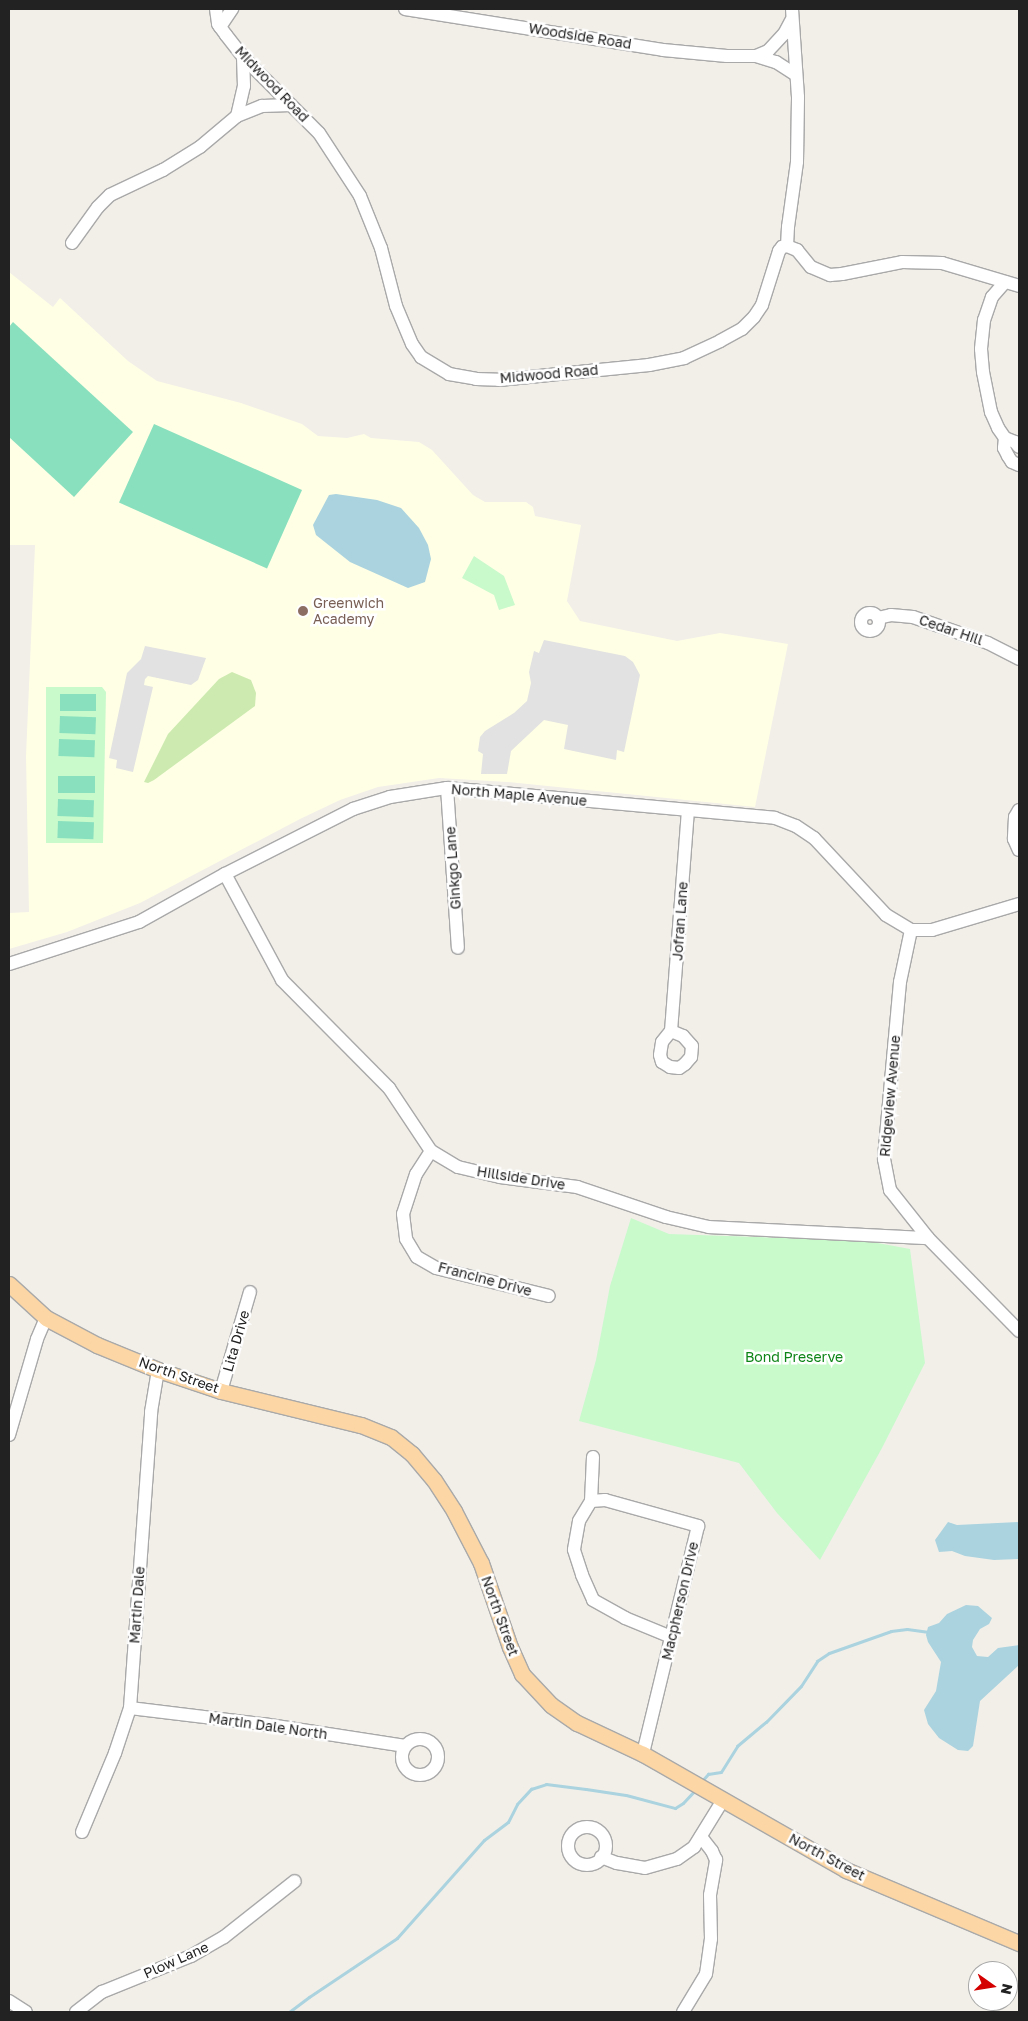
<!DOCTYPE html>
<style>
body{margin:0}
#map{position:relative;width:1028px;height:2021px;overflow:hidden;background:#f2efe9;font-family:"Golos Text",sans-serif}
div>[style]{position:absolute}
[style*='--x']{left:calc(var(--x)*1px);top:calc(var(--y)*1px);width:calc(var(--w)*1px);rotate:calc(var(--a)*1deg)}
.education>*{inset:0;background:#ffffe5}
.grass>*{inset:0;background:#cdebb0}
.park>*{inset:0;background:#c8facc}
.pitch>*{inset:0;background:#88e0be;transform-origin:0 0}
.parking>*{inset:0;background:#e2e2e2}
.water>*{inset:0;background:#aad3df}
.stream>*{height:3px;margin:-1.5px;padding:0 1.5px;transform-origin:1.5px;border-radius:1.5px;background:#aad3df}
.roads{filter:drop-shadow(1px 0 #a9a9a9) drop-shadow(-1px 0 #a9a9a9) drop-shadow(0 1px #a9a9a9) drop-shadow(0 -1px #a9a9a9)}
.minor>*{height:12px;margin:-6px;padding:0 6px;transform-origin:6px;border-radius:6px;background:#fff}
.minor>.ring{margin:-6px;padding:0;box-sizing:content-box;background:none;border:12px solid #fff;border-radius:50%}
.major>*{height:15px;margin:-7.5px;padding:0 7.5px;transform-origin:7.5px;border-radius:7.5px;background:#fcd6a4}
.dots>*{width:14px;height:14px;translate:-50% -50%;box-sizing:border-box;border:2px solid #fff;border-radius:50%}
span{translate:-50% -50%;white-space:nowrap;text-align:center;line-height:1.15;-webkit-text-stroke:5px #fff;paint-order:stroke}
.street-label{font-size:14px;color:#222}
.education-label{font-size:14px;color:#785e54}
.left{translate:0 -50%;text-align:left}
.park-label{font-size:14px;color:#0c8416}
.frame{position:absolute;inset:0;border:10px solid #222;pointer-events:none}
.north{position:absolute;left:968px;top:1961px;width:50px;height:50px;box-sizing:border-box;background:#fff;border:1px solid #a7a7a7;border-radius:50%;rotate:103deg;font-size:14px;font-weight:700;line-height:20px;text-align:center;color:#222}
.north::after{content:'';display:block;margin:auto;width:18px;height:22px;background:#d40000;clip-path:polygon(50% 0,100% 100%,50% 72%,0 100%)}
</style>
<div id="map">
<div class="education">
<i style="clip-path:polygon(9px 272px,53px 307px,60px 298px,128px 361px,157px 381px,241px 403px,302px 424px,318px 436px,347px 438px,364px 434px,371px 438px,419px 442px,432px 450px,473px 495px,485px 502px,526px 502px,533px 507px,535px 516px,581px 525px,567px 601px,580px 621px,677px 641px,720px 633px,788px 644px,755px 807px,507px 782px,439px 778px,378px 787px,340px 800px,300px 819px,140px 903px,67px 932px,9px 949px,9px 913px,29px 912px,26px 756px,35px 545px,9px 545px)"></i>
</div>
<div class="grass">
<i style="clip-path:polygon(232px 672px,251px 680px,256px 693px,255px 706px,154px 780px,148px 783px,144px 782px,168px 734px,219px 679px)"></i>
</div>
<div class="park">
<i style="clip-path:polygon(474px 556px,504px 576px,515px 605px,499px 610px,494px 595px,462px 578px)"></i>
<i style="clip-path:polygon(46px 687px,102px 687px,106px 692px,103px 843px,46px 843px)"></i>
<i style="clip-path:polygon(631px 1218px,669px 1234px,867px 1241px,910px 1249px,925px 1363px,882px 1448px,820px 1560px,777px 1513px,739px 1463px,579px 1421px,596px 1360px,610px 1286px)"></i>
</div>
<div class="pitch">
<i style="clip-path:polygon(13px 322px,133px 432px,74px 497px,9px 437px,9px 327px)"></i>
<i style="left:154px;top:424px;width:162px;height:86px;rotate:24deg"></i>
<i style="left:60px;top:694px;width:36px;height:17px"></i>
<i style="left:60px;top:716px;width:36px;height:17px;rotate:2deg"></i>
<i style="left:59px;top:739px;width:36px;height:17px;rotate:2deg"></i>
<i style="left:58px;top:776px;width:37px;height:17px"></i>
<i style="left:58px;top:799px;width:36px;height:17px;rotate:2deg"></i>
<i style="left:58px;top:821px;width:36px;height:17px;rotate:2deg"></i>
</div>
<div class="parking">
<i style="clip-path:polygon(544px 640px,625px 656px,633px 662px,640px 675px,624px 752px,617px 750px,616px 760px,564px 749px,568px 725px,544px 720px,511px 751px,507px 774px,481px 774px,483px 754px,478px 751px,480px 737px,485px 731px,514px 713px,527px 701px,531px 683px,529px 672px,534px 651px,539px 653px)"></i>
<i style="clip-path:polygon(145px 646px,206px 658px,198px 680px,191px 685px,148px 676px,145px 679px,144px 685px,153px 687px,133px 772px,116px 768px,117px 760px,109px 758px,127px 673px,141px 659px)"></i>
</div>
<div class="water">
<i style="clip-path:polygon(336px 494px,377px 500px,401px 508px,419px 528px,428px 545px,431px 559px,425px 582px,408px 588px,350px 562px,316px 535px,313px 525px,329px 495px)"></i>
<i style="clip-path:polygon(948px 1522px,957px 1525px,1019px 1522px,1019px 1559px,994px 1560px,965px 1556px,952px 1551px,939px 1552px,935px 1540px)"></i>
<i style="clip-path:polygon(966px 1605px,978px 1606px,992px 1618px,989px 1624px,980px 1629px,973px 1640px,972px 1647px,977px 1656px,988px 1657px,998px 1648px,1019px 1645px,1019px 1665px,980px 1701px,973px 1746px,968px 1751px,958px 1750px,939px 1738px,928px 1724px,924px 1710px,936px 1691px,941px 1662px,928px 1642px,926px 1635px,928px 1627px,939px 1623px,947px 1614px)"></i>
</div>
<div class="stream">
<i style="--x:701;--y:1782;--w:11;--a:-49"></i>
<i style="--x:708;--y:1774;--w:13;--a:-9"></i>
<i style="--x:721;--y:1772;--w:31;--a:-58"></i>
<i style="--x:737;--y:1746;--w:38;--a:-40"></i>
<i style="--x:766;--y:1722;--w:50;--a:-45.8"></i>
<i style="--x:801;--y:1686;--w:30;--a:-57"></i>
<i style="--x:817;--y:1661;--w:14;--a:-34"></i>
<i style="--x:829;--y:1653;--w:66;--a:-19.5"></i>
<i style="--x:891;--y:1631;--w:16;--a:-7"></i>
<i style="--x:907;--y:1629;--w:22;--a:8"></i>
<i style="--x:289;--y:2012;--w:25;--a:-37"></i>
<i style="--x:309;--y:1997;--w:106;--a:-33.8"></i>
<i style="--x:397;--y:1938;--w:131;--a:-48.4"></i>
<i style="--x:484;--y:1840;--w:30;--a:-37"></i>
<i style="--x:508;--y:1822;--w:20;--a:-63"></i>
<i style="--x:517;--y:1804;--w:21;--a:-47"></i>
<i style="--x:531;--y:1789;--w:16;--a:-18"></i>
<i style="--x:546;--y:1784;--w:40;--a:7.1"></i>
<i style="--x:586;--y:1789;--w:40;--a:8.5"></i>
<i style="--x:626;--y:1795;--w:51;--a:14.9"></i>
<i style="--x:675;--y:1808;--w:9;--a:-32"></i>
<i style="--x:683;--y:1803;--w:19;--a:-47"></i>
</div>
<div class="roads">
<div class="minor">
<i style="--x:216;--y:9;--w:15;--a:82"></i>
<i style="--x:218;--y:24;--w:14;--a:54"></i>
<i style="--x:226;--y:35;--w:28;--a:52"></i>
<i style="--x:243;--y:57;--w:107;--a:45"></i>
<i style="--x:319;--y:133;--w:75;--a:56.9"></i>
<i style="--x:360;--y:196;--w:56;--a:68"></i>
<i style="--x:381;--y:248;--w:60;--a:75.5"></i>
<i style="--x:396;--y:306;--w:41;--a:67.2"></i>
<i style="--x:412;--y:344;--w:16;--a:55"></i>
<i style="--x:421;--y:357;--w:33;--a:31"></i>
<i style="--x:449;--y:374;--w:27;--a:10"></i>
<i style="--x:476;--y:379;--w:23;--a:2"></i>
<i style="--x:499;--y:380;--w:151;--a:-5.7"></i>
<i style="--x:649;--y:365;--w:36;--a:-11"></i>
<i style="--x:684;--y:358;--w:40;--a:-25"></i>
<i style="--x:720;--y:341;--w:25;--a:-29"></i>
<i style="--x:742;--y:329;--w:17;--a:-45"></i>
<i style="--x:754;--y:317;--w:14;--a:-56"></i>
<i style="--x:762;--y:305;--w:57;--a:-72.5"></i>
<i style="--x:779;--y:251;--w:5;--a:-53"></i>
<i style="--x:782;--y:247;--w:5;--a:-11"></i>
<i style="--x:787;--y:246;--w:11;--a:22"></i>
<i style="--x:797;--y:250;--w:22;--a:51"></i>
<i style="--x:811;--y:267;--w:21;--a:23"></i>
<i style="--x:830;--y:275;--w:12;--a:-5"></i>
<i style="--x:842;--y:274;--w:61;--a:-11.3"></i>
<i style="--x:902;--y:262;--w:40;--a:1.4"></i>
<i style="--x:942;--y:263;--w:80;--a:16.6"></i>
<i style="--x:405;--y:9;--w:261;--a:9"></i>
<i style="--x:663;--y:50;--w:64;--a:5.4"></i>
<i style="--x:727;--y:56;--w:29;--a:0"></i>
<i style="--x:756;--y:56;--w:13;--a:-23"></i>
<i style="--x:768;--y:51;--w:23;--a:-47"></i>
<i style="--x:784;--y:34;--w:15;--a:-62"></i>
<i style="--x:220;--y:27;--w:22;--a:-56"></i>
<i style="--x:756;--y:56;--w:21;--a:17"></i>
<i style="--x:776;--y:62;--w:24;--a:33"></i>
<i style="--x:237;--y:116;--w:31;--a:-77"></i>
<i style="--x:244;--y:86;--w:29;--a:-92"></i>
<i style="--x:72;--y:243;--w:44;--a:-54.2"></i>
<i style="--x:98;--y:207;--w:17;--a:-45"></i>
<i style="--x:110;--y:195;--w:59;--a:-25.3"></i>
<i style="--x:163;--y:170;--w:44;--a:-31.9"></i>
<i style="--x:200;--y:147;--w:48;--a:-40"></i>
<i style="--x:237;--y:116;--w:27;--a:-22"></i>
<i style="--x:262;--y:106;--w:29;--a:-2"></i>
<i style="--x:787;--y:246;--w:19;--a:-87"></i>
<i style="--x:788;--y:227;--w:66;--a:-82.1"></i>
<i style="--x:797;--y:162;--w:65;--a:-89.1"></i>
<i style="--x:798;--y:97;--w:88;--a:-93.9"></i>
<i style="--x:1005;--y:282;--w:20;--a:131"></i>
<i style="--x:992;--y:297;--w:24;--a:109"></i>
<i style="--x:984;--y:320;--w:29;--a:96"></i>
<i style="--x:981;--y:349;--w:23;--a:85"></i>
<i style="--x:983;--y:372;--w:41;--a:78.7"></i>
<i style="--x:991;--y:412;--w:17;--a:66"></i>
<i style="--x:998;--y:428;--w:12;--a:55"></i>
<i style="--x:1005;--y:438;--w:11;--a:22"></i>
<i style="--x:1015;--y:442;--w:6;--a:51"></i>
<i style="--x:1005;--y:438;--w:10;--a:96"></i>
<i style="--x:1004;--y:448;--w:9;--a:63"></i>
<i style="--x:1008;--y:456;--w:7;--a:56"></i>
<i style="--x:1012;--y:462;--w:8;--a:23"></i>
<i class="ring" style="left:861px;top:613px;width:6px;height:6px"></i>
<i style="--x:878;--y:618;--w:13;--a:-13"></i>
<i style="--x:891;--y:615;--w:22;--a:5"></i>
<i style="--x:913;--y:617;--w:79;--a:19.1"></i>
<i style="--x:988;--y:643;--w:35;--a:27"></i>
<i style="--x:447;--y:788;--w:160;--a:86.1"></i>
<i style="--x:1019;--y:810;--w:8;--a:120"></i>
<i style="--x:1015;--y:817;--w:22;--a:93"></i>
<i style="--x:1014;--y:839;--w:12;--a:66"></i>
<i style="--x:225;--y:874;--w:120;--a:61.7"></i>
<i style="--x:282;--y:980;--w:152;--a:45.3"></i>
<i style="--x:389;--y:1088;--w:76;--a:56.3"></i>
<i style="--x:431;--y:1151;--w:31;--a:31"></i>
<i style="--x:458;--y:1167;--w:43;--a:13.4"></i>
<i style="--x:500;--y:1177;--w:78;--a:7.4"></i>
<i style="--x:577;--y:1187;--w:94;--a:18.6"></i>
<i style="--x:666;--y:1217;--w:44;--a:13.1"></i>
<i style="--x:709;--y:1227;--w:219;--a:2.9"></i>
<i style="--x:911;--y:930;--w:53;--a:101.9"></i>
<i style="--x:900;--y:982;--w:178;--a:95.2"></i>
<i style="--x:884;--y:1159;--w:32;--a:79"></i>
<i style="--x:890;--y:1190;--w:61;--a:51.6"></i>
<i style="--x:928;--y:1238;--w:130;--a:45.6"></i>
<i style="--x:9;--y:964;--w:137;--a:-17.9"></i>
<i style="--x:139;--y:922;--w:98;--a:-29.2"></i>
<i style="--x:225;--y:874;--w:144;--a:-26.9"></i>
<i style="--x:353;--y:809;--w:39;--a:-18"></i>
<i style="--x:390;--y:797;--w:58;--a:-9"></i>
<i style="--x:447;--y:788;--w:329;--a:5.2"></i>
<i style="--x:775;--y:818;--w:22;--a:21"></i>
<i style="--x:796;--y:826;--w:22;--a:34"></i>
<i style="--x:814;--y:838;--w:105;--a:46.9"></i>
<i style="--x:886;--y:915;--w:29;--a:31"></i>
<i style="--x:911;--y:930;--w:21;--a:0"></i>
<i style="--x:932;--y:930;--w:91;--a:-16.6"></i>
<i style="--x:671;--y:1031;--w:13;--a:23"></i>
<i style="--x:683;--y:1036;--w:13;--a:48"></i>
<i style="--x:692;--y:1046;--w:11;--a:95"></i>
<i style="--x:691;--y:1057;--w:9;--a:131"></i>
<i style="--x:685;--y:1064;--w:7;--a:146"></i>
<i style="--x:679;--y:1068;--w:9;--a:-174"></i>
<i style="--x:670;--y:1067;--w:9;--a:-148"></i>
<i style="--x:662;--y:1062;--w:7;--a:-106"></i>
<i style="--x:660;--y:1055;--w:13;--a:-81"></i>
<i style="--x:662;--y:1042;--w:14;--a:-51"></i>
<i style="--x:671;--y:1031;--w:221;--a:-85.6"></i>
<i style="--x:431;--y:1151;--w:27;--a:123"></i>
<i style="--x:416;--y:1174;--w:42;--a:108"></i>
<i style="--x:403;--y:1214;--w:25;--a:83"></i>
<i style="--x:406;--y:1239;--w:21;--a:59"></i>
<i style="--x:417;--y:1257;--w:22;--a:30"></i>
<i style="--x:436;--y:1268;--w:116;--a:13.9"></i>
<i style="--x:221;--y:1391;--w:103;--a:-73.7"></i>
<i style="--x:9;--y:1435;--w:100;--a:-73.7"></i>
<i style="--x:37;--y:1339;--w:23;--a:-67"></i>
<i style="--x:593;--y:1457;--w:44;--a:92.6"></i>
<i style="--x:591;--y:1501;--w:23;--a:121"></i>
<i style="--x:579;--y:1521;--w:29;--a:100"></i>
<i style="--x:574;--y:1550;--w:26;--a:72"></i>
<i style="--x:582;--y:1575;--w:27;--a:66"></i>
<i style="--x:593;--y:1600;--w:37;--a:29"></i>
<i style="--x:625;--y:1618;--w:50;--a:22.4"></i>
<i style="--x:591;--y:1501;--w:14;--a:-4"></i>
<i style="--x:605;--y:1500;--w:97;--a:15.6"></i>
<i style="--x:698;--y:1526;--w:235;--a:103.6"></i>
<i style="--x:130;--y:1708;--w:134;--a:6.9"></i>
<i style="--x:263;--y:1724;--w:144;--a:8.8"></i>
<i class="ring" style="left:402px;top:1739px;width:24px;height:24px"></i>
<i class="ring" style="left:568px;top:1827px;width:26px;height:26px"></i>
<i style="--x:82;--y:1832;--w:86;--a:-67.3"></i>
<i style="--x:115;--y:1753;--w:47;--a:-71.6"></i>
<i style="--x:130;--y:1708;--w:297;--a:-85.9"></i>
<i style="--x:151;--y:1412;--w:43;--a:-80.5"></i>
<i style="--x:601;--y:1857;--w:17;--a:21"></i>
<i style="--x:617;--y:1863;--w:28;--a:10"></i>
<i style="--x:645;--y:1868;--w:33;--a:-16"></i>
<i style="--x:677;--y:1859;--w:21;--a:-35"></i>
<i style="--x:694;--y:1847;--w:55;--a:-58.3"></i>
<i style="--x:9;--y:2001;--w:20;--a:33"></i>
<i style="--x:76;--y:2012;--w:33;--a:-38"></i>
<i style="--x:102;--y:1992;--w:96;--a:-22"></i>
<i style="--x:191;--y:1956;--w:38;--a:-30"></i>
<i style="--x:224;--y:1937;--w:90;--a:-38.3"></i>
<i style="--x:683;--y:2012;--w:44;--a:-58.8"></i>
<i style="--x:706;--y:1974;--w:35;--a:-82"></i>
<i style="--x:711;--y:1939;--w:44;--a:-91.3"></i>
<i style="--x:710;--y:1895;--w:36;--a:-80"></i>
<i style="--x:716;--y:1860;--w:10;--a:-114"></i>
<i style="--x:712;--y:1851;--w:18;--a:-128"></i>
</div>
<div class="major">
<i style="--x:9;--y:1284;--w:50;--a:42.6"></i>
<i style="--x:46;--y:1318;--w:58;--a:27.9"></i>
<i style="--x:97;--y:1345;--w:66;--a:22.3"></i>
<i style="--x:158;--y:1370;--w:66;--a:18.4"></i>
<i style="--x:221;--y:1391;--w:144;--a:13.7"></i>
<i style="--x:361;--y:1425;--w:32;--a:22"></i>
<i style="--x:391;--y:1437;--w:27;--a:39"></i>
<i style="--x:412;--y:1454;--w:34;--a:50"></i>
<i style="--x:434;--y:1480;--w:37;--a:57"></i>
<i style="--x:454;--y:1511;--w:59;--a:62.6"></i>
<i style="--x:481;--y:1563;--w:89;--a:71"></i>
<i style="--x:510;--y:1647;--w:30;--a:66"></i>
<i style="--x:522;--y:1674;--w:42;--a:46.9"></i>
<i style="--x:551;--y:1705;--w:32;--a:35"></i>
<i style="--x:577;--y:1723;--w:73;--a:25.2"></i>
<i style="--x:643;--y:1754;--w:234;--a:29.7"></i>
<i style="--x:846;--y:1870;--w:188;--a:22.9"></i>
</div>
</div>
<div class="dots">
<i style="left:303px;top:611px;background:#8d6e63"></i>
</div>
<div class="street-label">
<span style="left:580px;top:36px;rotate:9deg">Woodside Road</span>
<span style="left:272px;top:84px;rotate:46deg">Midwood Road</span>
<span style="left:549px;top:374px;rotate:-5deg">Midwood Road</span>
<span style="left:951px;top:630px;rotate:19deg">Cedar Hill</span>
<span style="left:519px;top:795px;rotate:5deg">North Maple Avenue</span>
<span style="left:453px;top:868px;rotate:-94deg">Ginkgo Lane</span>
<span style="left:680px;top:921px;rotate:-86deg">Jofran Lane</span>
<span style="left:890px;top:1096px;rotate:-85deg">Ridgeview Avenue</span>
<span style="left:521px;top:1178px;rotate:9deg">Hillside Drive</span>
<span style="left:485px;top:1279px;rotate:15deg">Francine Drive</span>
<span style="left:236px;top:1341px;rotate:-74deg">Lita Drive</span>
<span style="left:179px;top:1375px;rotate:19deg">North Street</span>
<span style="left:680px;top:1601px;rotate:-77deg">Macpherson Drive</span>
<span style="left:137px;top:1605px;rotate:-86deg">Martin Dale</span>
<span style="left:500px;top:1616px;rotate:70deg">North Street</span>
<span style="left:268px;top:1726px;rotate:8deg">Martin Dale North</span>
<span style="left:827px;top:1857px;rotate:28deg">North Street</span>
<span style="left:176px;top:1960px;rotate:-24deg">Plow Lane</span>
</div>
<div class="education-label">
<span class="left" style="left:313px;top:611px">Greenwich<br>Academy</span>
</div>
<div class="park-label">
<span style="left:794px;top:1357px">Bond Preserve</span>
</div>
<div class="frame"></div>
<div class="north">N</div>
</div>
